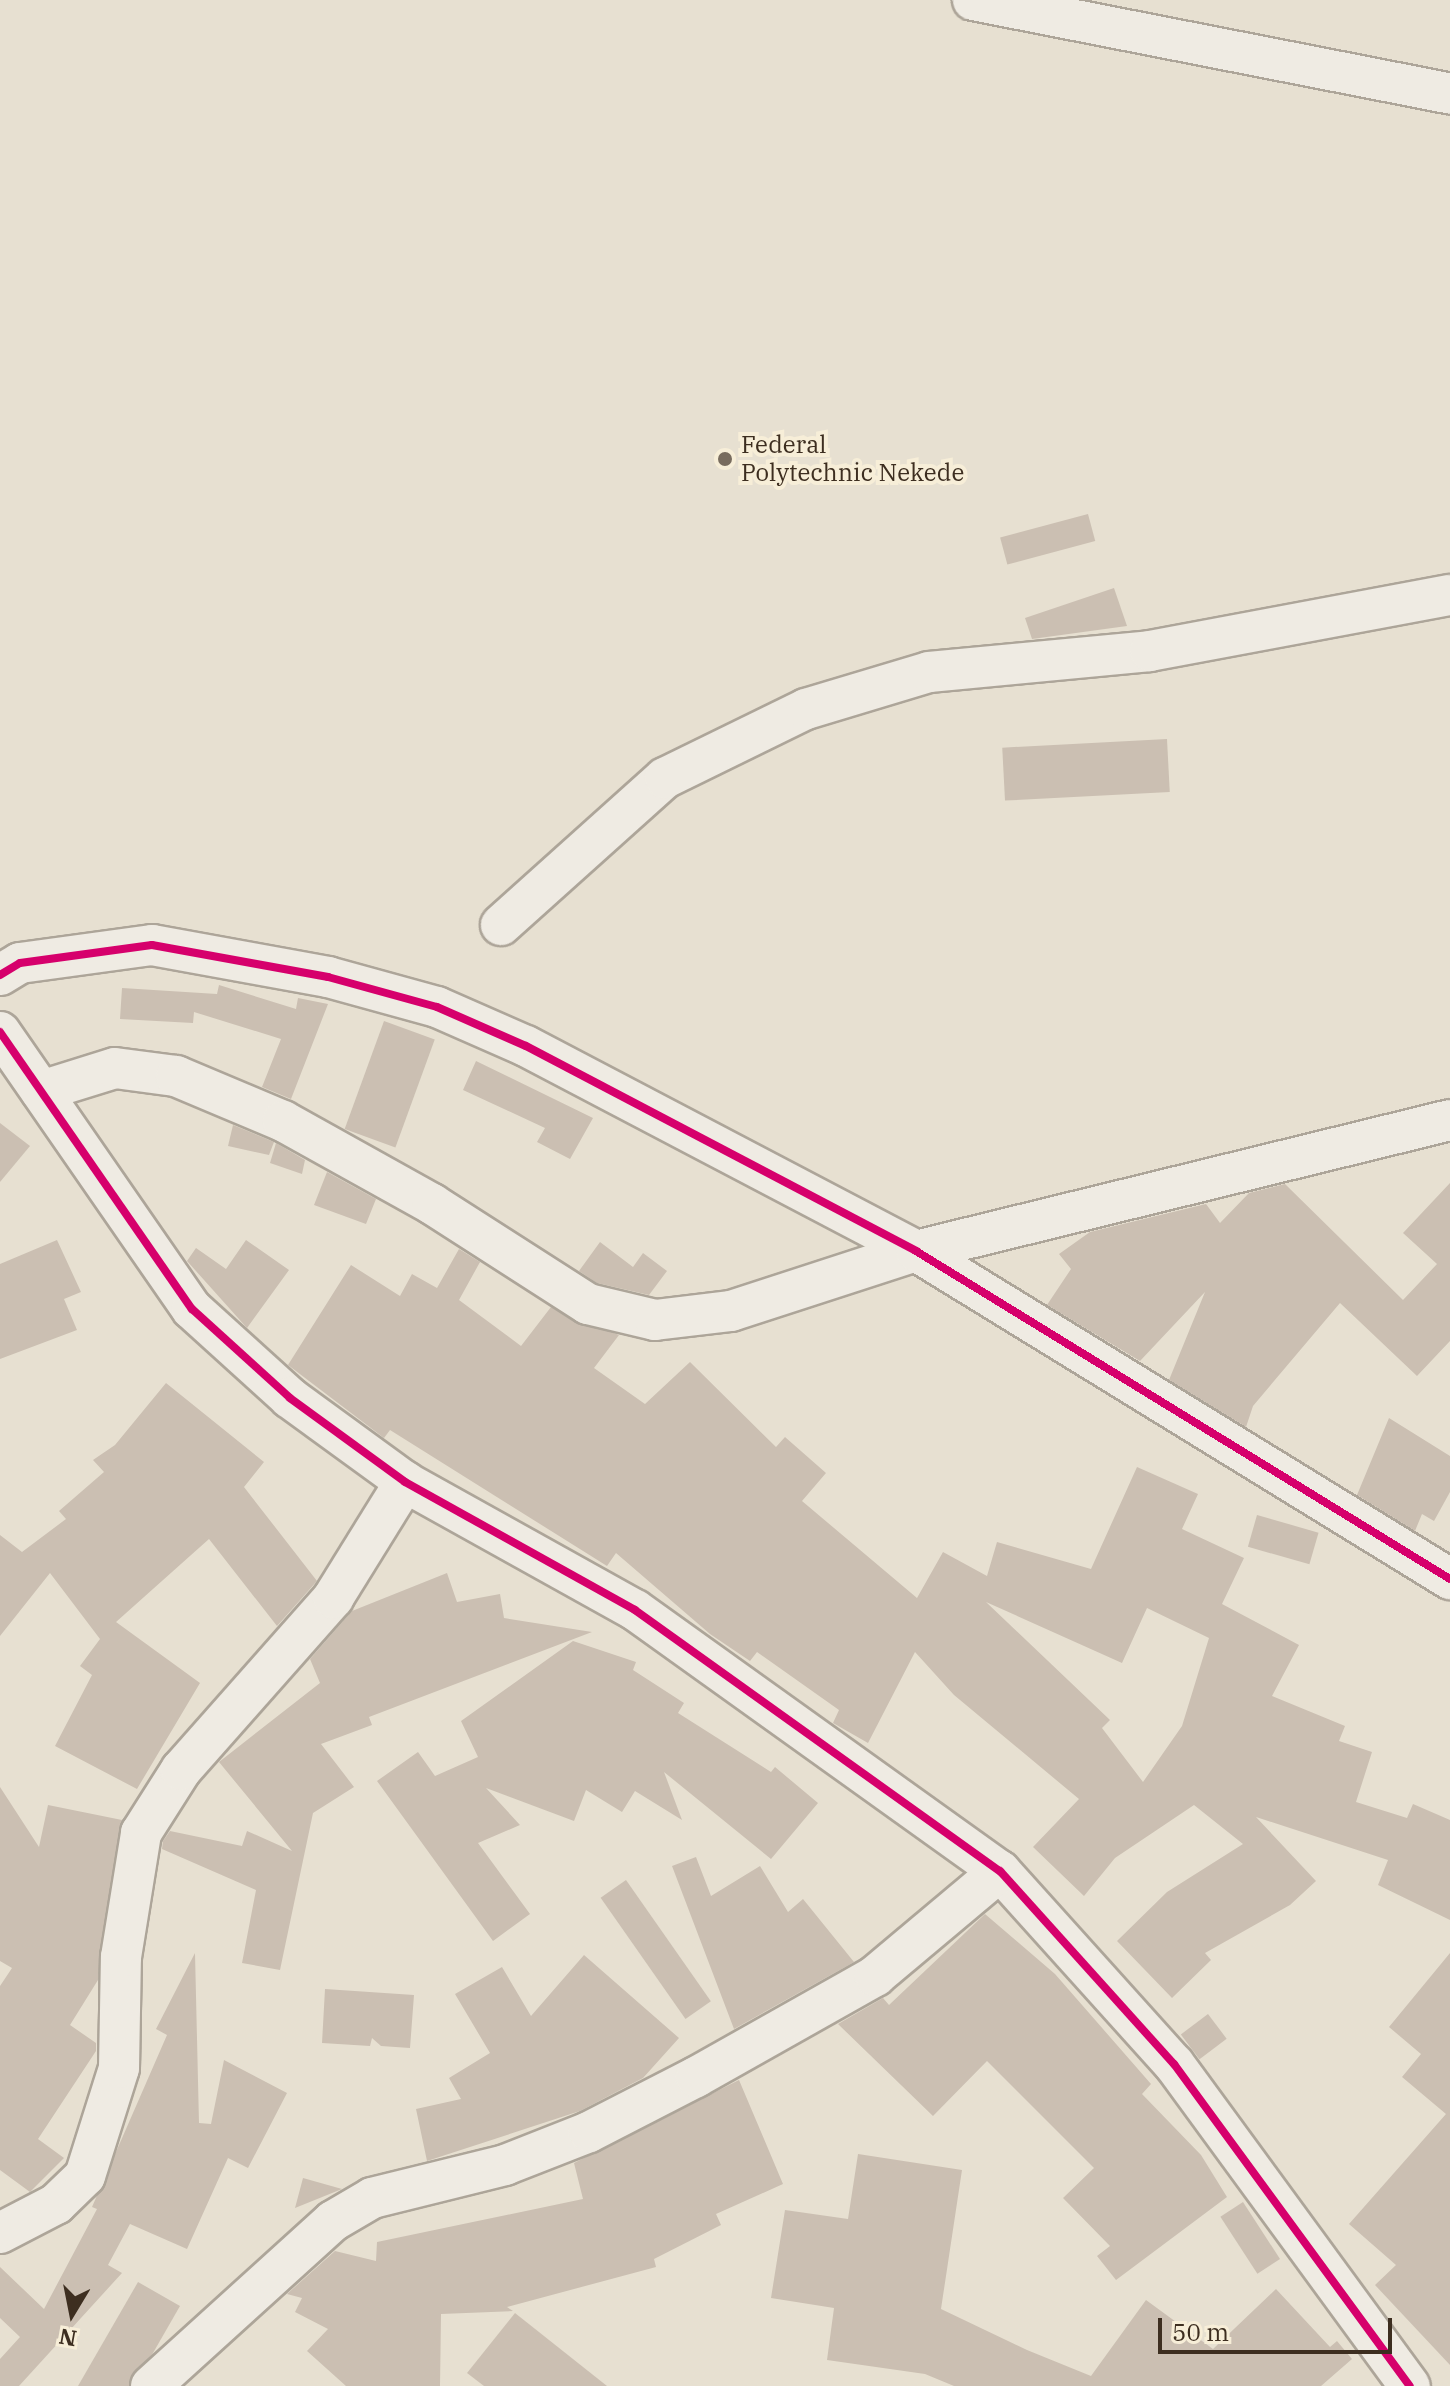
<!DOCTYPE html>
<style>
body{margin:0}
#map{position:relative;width:1450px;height:2386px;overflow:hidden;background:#e7e0d1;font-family:"IBM Plex Serif",serif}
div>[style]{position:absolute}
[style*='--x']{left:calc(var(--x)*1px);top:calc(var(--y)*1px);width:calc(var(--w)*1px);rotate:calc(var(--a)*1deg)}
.building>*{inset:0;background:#cbbfb2;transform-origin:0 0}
.roads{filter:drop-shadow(2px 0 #ada599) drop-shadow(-2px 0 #ada599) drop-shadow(0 2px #ada599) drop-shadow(0 -2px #ada599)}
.minor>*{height:40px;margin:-20px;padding:0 20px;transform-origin:20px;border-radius:20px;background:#efebe3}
.cycleway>*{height:8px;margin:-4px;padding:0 4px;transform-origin:4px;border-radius:4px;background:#d6006c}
.dots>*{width:22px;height:22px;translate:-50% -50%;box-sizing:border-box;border:4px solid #f7eed8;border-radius:50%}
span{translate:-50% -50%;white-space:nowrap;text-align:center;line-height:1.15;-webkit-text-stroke:8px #f7eed8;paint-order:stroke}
.poi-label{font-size:24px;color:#3d2e20}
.left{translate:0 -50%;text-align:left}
.north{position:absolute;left:32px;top:2274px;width:80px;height:80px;-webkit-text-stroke:6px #f7eed8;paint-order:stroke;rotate:190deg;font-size:22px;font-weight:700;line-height:32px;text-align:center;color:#3d2e20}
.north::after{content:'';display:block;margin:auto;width:28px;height:36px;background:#3d2e20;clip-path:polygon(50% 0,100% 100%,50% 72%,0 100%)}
.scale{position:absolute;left:1158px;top:2318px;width:234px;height:36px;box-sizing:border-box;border:4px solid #3d2e20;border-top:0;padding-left:10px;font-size:24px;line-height:28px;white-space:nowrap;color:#3d2e20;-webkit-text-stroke:6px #f7eed8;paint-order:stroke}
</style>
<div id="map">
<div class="building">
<i style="left:1088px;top:514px;width:28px;height:91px;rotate:75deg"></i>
<i style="clip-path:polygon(1114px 588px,1127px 626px,1032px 639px,1025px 618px)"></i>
<i style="left:1167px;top:739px;width:53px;height:165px;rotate:87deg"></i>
<i style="clip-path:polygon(219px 985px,296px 1009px,298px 998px,328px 1004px,291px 1099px,262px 1087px,281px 1039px,194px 1012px,193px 1023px,120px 1019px,122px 988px,217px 994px)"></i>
<i style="left:384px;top:1021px;width:54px;height:115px;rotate:20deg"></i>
<i style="clip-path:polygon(476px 1061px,593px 1118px,570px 1159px,537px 1142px,545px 1128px,463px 1090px)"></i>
<i style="clip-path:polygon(0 1123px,30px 1146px,0 1182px)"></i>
<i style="clip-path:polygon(233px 1125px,274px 1142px,269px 1155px,228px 1146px)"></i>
<i style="clip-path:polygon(276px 1143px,305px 1160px,302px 1174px,270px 1163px)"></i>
<i style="clip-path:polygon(327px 1172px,376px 1199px,366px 1224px,314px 1205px)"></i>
<i style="clip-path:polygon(1450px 1183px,1450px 1341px,1417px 1376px,1340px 1303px,1253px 1406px,1246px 1427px,1169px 1380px,1205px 1292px,1140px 1361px,1047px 1305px,1071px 1269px,1059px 1254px,1090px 1232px,1206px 1204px,1220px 1223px,1249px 1193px,1285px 1184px,1403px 1300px,1437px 1264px,1403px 1233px)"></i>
<i style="clip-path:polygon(57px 1240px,81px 1292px,64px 1299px,77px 1330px,0 1359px,0 1264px)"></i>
<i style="clip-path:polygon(246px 1240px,289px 1270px,247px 1328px,187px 1261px,196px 1248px,226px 1269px)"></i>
<i style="clip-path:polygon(600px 1242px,633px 1267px,643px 1253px,667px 1271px,649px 1295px,597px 1283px,579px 1271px)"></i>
<i style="clip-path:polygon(evenodd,459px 1249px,480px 1262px,459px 1300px,521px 1346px,551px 1307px,619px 1335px,594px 1368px,645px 1404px,690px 1362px,776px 1447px,785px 1437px,826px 1473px,802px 1501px,917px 1598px,943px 1552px,987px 1576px,997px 1542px,1091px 1569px,1137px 1467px,1198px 1494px,1182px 1529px,1244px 1558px,1222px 1604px,1299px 1645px,1272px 1696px,1345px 1726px,1339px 1741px,1372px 1752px,1356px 1802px,1407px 1818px,1413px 1804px,1450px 1820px,1450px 1920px,1378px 1885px,1388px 1860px,1256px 1817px,1316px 1881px,1290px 1905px,1205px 1953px,1211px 1960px,1172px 1998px,1117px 1941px,1167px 1892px,1243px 1844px,1194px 1805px,1115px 1858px,1084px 1896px,1033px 1847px,1079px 1799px,954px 1695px,915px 1652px,868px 1743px,833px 1723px,839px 1710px,757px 1652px,750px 1661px,710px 1634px,616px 1553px,607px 1566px,390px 1430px,384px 1438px,288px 1365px,351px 1265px,400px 1296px,412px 1274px,437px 1288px,459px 1249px,986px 1602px,1122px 1663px,1147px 1608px,1209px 1638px,1182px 1726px,1143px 1782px,1102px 1728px,1110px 1720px,986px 1602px)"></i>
<i style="clip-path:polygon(166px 1383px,264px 1462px,244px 1487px,317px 1581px,277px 1626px,209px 1539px,116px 1622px,200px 1683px,137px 1789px,55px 1746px,92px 1675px,80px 1666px,100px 1639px,50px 1573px,0 1636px,0 1535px,22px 1552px,66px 1519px,59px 1511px,104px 1472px,93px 1460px,115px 1445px)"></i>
<i style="clip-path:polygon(1389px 1418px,1450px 1456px,1450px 1492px,1434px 1521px,1422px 1514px,1415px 1531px,1357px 1495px)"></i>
<i style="left:1257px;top:1515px;width:64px;height:33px;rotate:16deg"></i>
<i style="clip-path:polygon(447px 1573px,457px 1602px,500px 1594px,504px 1618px,592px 1632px,369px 1717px,372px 1725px,321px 1744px,354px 1787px,313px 1813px,280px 1970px,242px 1963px,256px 1890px,162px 1849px,163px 1841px,170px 1831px,242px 1846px,247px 1831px,292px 1851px,219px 1762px,320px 1683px,310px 1659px,352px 1611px)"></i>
<i style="clip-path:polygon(573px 1641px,636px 1662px,633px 1670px,684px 1703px,678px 1713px,771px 1772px,775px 1767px,818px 1803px,771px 1859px,664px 1772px,682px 1820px,635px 1791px,622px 1812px,586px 1790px,574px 1821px,486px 1788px,520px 1825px,478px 1843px,530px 1914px,493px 1941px,377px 1781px,418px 1752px,435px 1776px,478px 1757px,461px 1721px)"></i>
<i style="clip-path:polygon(0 1787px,39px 1847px,48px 1805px,122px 1820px,98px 1980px,70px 2025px,96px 2043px,96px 2051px,38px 2139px,64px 2158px,30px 2192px,0 2170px,0 1986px,12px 1968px,0 1961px)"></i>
<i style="clip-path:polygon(696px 1857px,711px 1896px,760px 1866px,788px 1912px,803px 1899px,854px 1962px,734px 2029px,672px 1866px)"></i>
<i style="left:626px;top:1880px;width:148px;height:31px;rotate:55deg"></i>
<i style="clip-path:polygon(985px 1914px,1055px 1974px,1151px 2084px,1142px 2094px,1201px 2155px,1227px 2197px,1116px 2280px,1097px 2256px,1110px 2246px,1063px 2198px,1094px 2168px,987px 2061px,933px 2116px,838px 2024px,883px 1998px,889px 2005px)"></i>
<i style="clip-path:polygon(195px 1953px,199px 2123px,211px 2124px,224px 2060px,287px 2093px,248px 2168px,228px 2158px,187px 2249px,130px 2224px,108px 2265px,122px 2273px,19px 2386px,0 2386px,0 2359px,20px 2337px,0 2318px,0 2267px,44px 2309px,97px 2209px,92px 2207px,167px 2035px,156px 2029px)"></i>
<i style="clip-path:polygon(1450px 1953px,1450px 2365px,1375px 2285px,1396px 2265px,1349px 2224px,1446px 2114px,1402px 2077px,1421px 2054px,1389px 2027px)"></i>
<i style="clip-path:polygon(584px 1955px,679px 2038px,643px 2078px,580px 2111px,427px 2161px,416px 2109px,461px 2099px,449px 2078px,490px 2053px,455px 1994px,502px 1967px,531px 2016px)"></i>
<i style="clip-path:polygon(325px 1989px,414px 1995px,410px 2048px,381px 2046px,372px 2038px,370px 2046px,322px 2043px)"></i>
<i style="left:1208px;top:2014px;width:31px;height:34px;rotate:53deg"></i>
<i style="clip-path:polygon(739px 2080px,783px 2184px,716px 2214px,721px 2225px,654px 2259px,656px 2267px,507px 2307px,513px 2311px,441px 2314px,440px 2386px,346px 2386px,307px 2351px,328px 2329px,295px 2312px,302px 2298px,287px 2294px,335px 2251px,376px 2261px,377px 2242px,583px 2199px,574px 2163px)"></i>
<i style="clip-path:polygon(858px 2154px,962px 2170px,941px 2309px,1027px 2350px,1091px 2376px,1146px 2300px,1213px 2349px,1276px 2289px,1330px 2347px,1337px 2341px,1352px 2359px,1321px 2386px,954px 2386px,925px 2374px,827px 2360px,834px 2308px,771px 2298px,785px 2210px,848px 2219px)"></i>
<i style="clip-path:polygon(303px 2178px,342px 2189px,295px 2208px)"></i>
<i style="left:1243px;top:2202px;width:68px;height:27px;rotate:57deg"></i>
<i style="clip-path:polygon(138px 2282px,180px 2306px,153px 2353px,129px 2386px,78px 2386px)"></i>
<i style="clip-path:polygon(515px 2313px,607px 2386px,484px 2386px,467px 2373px)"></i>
</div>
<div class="roads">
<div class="minor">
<i style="--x:973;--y:0;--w:486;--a:11.1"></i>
<i style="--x:501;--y:925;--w:220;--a:-41.9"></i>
<i style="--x:665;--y:778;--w:157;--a:-26.1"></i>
<i style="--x:806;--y:709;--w:128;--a:-16.7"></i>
<i style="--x:929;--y:672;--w:222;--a:-5.4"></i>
<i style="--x:1150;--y:651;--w:305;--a:-10.6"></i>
<i style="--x:0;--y:975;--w:23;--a:-31"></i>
<i style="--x:20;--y:963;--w:133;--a:-7.8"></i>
<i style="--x:152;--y:945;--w:179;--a:10.3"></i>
<i style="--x:328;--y:977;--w:113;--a:15.4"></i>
<i style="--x:437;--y:1007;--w:97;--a:23.7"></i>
<i style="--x:526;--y:1046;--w:441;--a:27.7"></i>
<i style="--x:916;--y:1251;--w:627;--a:31.56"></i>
<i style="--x:0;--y:1032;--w:337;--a:55.3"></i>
<i style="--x:192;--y:1309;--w:132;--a:42.2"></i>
<i style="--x:290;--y:1398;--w:142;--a:36.1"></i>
<i style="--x:405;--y:1482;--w:263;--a:29.1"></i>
<i style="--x:635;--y:1610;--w:449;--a:35.6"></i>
<i style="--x:1000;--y:1871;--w:260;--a:48"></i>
<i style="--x:1174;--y:2064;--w:399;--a:53.8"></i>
<i style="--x:41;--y:1091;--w:77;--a:-17.3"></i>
<i style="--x:115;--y:1068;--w:62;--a:7.5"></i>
<i style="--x:176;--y:1076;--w:116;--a:22.8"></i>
<i style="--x:283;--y:1121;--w:171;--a:29.1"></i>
<i style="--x:432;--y:1204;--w:185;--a:32.7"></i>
<i style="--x:588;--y:1304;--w:69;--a:13.4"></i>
<i style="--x:655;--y:1320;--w:77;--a:-6.8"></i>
<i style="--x:731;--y:1311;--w:194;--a:-18"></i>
<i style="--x:916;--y:1251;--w:550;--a:-13.78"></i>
<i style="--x:0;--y:2233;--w:63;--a:-27.4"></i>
<i style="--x:56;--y:2204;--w:40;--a:-44"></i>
<i style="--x:85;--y:2176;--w:113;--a:-72.5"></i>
<i style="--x:119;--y:2068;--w:111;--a:-89"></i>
<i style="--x:121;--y:1957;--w:126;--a:-80.8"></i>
<i style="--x:141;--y:1833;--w:75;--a:-57.6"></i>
<i style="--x:181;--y:1770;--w:230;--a:-48.5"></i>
<i style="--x:333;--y:1598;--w:137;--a:-58.2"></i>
<i style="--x:151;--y:2386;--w:246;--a:-42.2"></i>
<i style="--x:333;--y:2221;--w:45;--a:-30.5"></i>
<i style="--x:372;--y:2198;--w:137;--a:-13.9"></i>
<i style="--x:505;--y:2165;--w:90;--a:-21.4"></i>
<i style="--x:589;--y:2132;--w:120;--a:-27.2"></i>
<i style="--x:696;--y:2077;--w:206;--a:-29.4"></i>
<i style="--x:875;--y:1976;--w:163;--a:-40"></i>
</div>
</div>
<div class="cycleway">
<i style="--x:0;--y:975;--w:23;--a:-31"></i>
<i style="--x:20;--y:963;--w:133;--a:-7.8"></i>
<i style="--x:152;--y:945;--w:179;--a:10.3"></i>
<i style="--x:328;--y:977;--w:113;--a:15.4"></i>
<i style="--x:437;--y:1007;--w:97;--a:23.7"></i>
<i style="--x:526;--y:1046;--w:441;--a:27.7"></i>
<i style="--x:916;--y:1251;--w:627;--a:31.56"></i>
<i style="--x:0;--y:1032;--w:337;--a:55.3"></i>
<i style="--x:192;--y:1309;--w:132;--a:42.2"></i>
<i style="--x:290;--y:1398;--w:142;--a:36.1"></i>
<i style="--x:405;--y:1482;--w:263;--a:29.1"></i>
<i style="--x:635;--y:1610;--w:449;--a:35.6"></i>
<i style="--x:1000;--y:1871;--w:260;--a:48"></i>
<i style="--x:1174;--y:2064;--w:399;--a:53.8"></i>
</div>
<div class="dots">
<i style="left:725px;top:459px;background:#786c5e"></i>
</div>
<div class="poi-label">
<span class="left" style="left:741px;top:459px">Federal<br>Polytechnic Nekede</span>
</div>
<div class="north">N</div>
<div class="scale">50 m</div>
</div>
